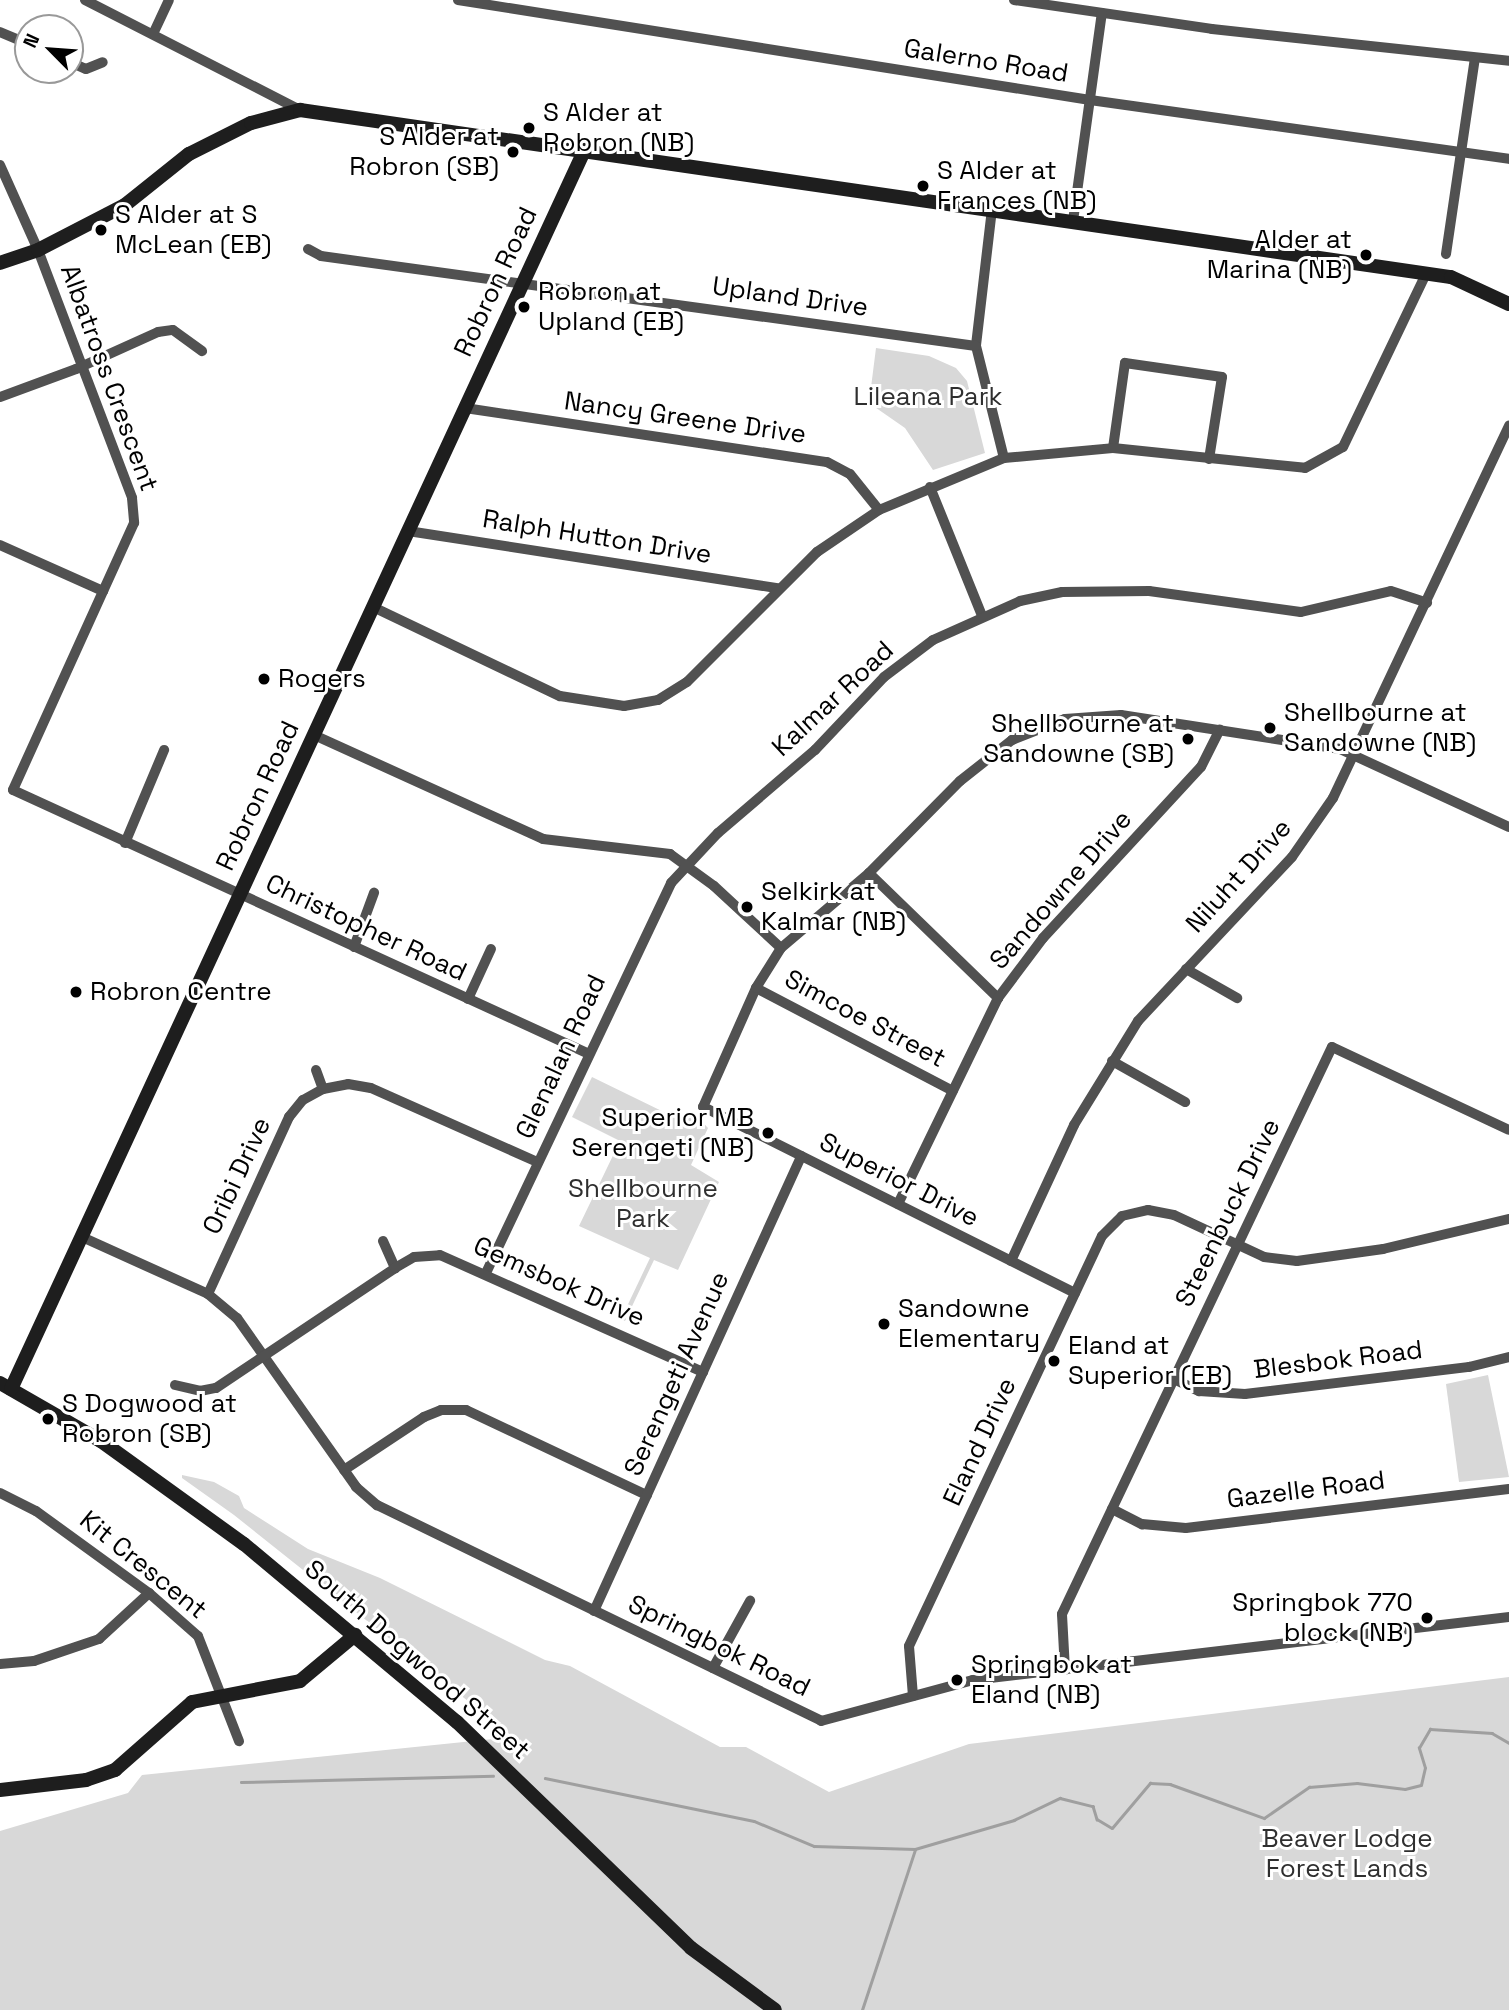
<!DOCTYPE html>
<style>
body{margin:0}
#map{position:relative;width:1509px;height:2010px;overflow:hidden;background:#fff;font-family:"Space Grotesk",sans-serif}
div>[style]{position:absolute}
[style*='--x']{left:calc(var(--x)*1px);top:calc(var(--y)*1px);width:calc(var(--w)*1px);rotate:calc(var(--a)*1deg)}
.green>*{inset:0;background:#d8d8d8}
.stream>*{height:2.5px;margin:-1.25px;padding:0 1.25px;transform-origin:1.25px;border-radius:1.25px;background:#9f9f9f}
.street>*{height:10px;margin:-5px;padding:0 5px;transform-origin:5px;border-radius:5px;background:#515151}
.secondary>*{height:14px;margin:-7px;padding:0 7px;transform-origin:7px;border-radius:7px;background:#1e1e1e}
.dots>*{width:19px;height:19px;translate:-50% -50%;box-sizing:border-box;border:4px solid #fff;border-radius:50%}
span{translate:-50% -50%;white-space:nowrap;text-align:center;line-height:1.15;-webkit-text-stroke:6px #fff;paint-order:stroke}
.street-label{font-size:26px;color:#000}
.poi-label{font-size:26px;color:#000}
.left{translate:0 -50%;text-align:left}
.right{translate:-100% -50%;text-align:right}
.park-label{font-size:26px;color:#2f2f2f}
.north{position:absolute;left:14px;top:14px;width:70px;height:70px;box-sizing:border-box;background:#fff;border:2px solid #999;border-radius:50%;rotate:295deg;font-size:19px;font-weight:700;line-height:28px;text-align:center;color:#000}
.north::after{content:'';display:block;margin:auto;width:24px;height:32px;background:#000;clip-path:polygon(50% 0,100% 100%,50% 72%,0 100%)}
</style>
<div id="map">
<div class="green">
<i style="clip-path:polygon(876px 348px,929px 356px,956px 368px,967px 381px,985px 453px,933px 470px,905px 428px,869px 403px)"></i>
<i style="clip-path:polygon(592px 1077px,672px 1116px,692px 1111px,708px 1128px,691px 1165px,719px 1182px,678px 1270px,654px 1260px,625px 1321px,621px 1319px,650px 1258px,579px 1226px,620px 1141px,572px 1117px)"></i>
<i style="clip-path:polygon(1488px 1375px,1509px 1477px,1459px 1482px,1446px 1384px)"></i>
<i style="clip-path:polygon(182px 1475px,214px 1482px,239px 1496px,244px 1508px,308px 1549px,380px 1578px,545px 1660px,570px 1666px,720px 1747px,746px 1747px,829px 1792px,969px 1744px,1509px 1677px,1509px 2010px,0 2010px,0 1831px,128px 1793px,142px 1775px,513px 1737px,234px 1515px,182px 1478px)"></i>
</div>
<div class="stream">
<i style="--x:545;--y:1778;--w:213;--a:11.6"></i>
<i style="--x:754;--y:1821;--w:65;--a:22.6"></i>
<i style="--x:814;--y:1846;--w:101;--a:1.7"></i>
<i style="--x:915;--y:1849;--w:103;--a:-16.3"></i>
<i style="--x:1014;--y:1820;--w:51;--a:-25.6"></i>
<i style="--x:1060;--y:1798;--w:34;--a:14"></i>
<i style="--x:1093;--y:1806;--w:14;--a:73"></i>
<i style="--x:1097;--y:1819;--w:17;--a:31"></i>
<i style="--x:1112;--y:1828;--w:59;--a:-49.8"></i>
<i style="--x:1150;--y:1783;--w:20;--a:3"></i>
<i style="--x:1170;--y:1784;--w:100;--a:19.9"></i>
<i style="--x:1264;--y:1818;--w:55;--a:-34.6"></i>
<i style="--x:1309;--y:1787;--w:48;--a:-4.8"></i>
<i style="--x:1357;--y:1783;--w:48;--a:7.1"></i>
<i style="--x:1405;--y:1789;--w:16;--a:-14"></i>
<i style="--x:1421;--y:1785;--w:17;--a:-77"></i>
<i style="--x:1425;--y:1768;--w:21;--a:-107"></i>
<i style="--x:1419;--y:1748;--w:22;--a:-60"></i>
<i style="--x:1430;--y:1729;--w:62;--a:3.7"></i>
<i style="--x:1492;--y:1733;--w:20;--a:30"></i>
<i style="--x:241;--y:1782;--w:252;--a:-1.4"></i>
<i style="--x:862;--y:2010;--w:169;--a:-71.7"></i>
</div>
<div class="street">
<i style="--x:85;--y:0;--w:242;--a:27.1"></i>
<i style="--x:458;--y:0;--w:640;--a:8.99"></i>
<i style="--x:1090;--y:100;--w:423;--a:8"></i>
<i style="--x:1014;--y:0;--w:200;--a:8.3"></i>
<i style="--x:1212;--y:29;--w:299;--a:6.1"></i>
<i style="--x:0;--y:32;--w:30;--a:23"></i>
<i style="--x:154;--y:32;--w:35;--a:-65"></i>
<i style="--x:70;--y:62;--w:17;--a:24"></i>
<i style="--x:86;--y:69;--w:18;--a:-22"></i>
<i style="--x:0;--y:165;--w:93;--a:65.9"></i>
<i style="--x:38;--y:250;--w:265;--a:69.2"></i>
<i style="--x:132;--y:498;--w:25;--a:85"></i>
<i style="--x:134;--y:523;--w:293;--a:114.4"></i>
<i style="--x:13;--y:790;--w:631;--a:24.62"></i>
<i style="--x:992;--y:209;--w:138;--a:96.7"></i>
<i style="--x:976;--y:346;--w:115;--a:76"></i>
<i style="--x:1073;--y:221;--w:210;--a:-82.1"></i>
<i style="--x:308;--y:249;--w:15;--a:28"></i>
<i style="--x:321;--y:256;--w:661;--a:7.82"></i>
<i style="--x:1446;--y:254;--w:198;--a:-81.6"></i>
<i style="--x:0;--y:397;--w:81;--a:-20.2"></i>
<i style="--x:76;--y:369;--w:90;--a:-24.3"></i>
<i style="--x:158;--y:332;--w:15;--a:-8"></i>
<i style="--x:173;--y:330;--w:36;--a:36"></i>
<i style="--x:465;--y:408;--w:366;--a:8.5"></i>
<i style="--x:827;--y:462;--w:26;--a:28"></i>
<i style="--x:850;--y:474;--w:46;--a:51.1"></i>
<i style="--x:1113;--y:448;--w:86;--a:-82"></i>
<i style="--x:1125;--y:363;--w:98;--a:8.2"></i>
<i style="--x:1222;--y:377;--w:83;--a:99"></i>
<i style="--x:930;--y:487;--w:139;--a:68"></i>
<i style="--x:408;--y:531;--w:374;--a:8.8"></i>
<i style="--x:0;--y:545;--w:113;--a:24.1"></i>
<i style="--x:373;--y:607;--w:207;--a:25.5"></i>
<i style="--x:560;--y:696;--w:65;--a:8.9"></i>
<i style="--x:624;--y:706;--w:35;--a:-10"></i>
<i style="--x:658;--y:700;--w:34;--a:-32"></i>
<i style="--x:687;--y:682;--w:184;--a:-45"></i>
<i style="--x:817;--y:552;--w:75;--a:-34.1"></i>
<i style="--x:879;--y:510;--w:135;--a:-22.6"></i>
<i style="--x:1004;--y:458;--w:109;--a:-5.2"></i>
<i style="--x:1113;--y:448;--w:193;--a:5.9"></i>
<i style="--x:1305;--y:468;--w:43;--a:-28.9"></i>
<i style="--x:1343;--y:447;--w:192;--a:-64.4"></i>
<i style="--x:314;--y:735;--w:252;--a:24.4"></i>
<i style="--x:543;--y:839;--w:128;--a:6.7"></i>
<i style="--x:670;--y:854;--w:54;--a:36"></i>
<i style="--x:714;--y:886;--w:91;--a:42.8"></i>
<i style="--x:125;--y:843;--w:101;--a:-67.2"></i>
<i style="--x:869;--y:873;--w:180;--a:44.1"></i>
<i style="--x:354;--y:947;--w:58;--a:-69.7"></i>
<i style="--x:1186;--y:969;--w:59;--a:29.6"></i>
<i style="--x:756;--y:988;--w:222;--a:27.6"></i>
<i style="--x:468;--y:999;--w:55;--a:-65.3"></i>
<i style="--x:1112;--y:1061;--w:84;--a:29.3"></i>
<i style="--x:316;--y:1070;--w:20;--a:70"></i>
<i style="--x:898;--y:1204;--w:229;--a:-64.1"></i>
<i style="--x:998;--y:998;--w:75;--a:-53.1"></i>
<i style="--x:1043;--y:938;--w:233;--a:-47.3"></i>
<i style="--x:1201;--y:767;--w:42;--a:-63.4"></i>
<i style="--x:82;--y:1237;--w:138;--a:24.3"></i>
<i style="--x:208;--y:1294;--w:38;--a:40"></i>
<i style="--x:237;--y:1318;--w:207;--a:54.8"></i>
<i style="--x:356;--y:1487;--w:28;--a:41"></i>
<i style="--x:377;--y:1505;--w:494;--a:25.9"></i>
<i style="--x:821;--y:1721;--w:157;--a:-15.1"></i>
<i style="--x:973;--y:1680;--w:540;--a:-6.7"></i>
<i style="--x:383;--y:1241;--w:30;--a:66"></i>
<i style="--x:1011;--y:1261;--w:150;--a:-65.1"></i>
<i style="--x:1074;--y:1125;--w:122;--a:-58.4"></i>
<i style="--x:1138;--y:1021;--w:225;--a:-46.8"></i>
<i style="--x:1292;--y:857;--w:72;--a:-55.2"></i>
<i style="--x:1333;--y:798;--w:412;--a:-64.7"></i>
<i style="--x:486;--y:1273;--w:432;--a:-64.6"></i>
<i style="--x:671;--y:883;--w:69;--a:-46.8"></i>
<i style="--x:718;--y:833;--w:128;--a:-40.6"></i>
<i style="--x:815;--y:750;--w:100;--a:-46.6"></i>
<i style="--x:884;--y:677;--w:61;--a:-37.1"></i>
<i style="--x:933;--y:640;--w:95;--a:-24.1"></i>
<i style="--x:1020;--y:601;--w:43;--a:-12.1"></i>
<i style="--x:1062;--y:592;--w:87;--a:-0.7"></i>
<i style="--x:1149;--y:591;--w:153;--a:7.9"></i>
<i style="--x:1301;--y:612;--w:92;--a:-13.1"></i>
<i style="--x:1391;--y:591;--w:38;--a:18"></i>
<i style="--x:1075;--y:1293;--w:416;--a:-153.4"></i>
<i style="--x:703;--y:1107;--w:130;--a:-66"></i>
<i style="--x:756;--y:988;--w:47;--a:-58"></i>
<i style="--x:781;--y:948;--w:116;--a:-40.4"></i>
<i style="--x:869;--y:873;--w:129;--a:-45.3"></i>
<i style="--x:960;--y:781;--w:66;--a:-38.3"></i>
<i style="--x:1012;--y:740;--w:57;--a:-21.6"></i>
<i style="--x:1065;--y:719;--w:56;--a:-4.1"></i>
<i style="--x:1121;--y:715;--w:222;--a:8.8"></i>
<i style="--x:1340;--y:749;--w:186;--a:24.8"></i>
<i style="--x:208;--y:1294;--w:195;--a:-65.4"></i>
<i style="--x:289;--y:1117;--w:22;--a:-51"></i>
<i style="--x:303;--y:1100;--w:23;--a:-29"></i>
<i style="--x:323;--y:1089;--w:25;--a:-11"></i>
<i style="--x:348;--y:1084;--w:23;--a:10"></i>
<i style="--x:371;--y:1088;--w:182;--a:24"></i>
<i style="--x:1174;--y:1379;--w:28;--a:26"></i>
<i style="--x:1199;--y:1391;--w:46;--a:3.7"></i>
<i style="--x:1245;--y:1394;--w:226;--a:-6.9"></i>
<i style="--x:1469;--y:1367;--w:41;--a:-14"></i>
<i style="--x:175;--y:1385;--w:26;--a:13"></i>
<i style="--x:200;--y:1391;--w:16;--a:-11"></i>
<i style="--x:216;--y:1388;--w:216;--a:-33.8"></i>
<i style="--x:395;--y:1268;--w:22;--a:-30"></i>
<i style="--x:414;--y:1257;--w:26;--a:-4"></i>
<i style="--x:440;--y:1255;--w:288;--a:24"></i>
<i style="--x:344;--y:1470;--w:96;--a:-33.5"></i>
<i style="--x:424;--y:1417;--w:18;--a:-22"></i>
<i style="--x:441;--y:1410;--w:25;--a:0"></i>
<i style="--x:466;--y:1410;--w:200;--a:25.2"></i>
<i style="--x:0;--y:1493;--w:40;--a:26.6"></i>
<i style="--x:36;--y:1511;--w:140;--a:36"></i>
<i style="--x:149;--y:1593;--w:65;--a:41.3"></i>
<i style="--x:198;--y:1636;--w:113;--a:68.7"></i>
<i style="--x:1112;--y:1509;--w:34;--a:27"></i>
<i style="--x:1142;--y:1524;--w:44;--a:5.2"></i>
<i style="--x:1186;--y:1528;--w:325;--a:-6.9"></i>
<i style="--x:594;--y:1611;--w:500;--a:-65.5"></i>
<i style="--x:0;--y:1664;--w:34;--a:-5"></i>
<i style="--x:34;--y:1661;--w:69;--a:-18.7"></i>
<i style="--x:99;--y:1639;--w:68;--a:-42.6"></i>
<i style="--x:713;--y:1668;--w:77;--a:-61.1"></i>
<i style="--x:1065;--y:1670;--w:56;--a:-93.1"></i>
<i style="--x:1062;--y:1614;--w:628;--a:-64.54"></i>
<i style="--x:1332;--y:1047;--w:195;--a:25.1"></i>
<i style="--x:913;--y:1696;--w:50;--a:-94.6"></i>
<i style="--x:909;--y:1646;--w:453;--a:-64.8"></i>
<i style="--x:1102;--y:1236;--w:28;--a:-45"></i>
<i style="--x:1122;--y:1216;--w:27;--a:-13"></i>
<i style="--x:1148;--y:1210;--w:26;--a:11"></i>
<i style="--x:1174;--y:1215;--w:99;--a:25"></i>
<i style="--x:1264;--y:1257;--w:33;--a:7"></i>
<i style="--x:1297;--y:1261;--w:87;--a:-7.9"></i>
<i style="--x:1383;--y:1249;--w:130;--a:-13.4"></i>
</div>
<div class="secondary">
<i style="--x:0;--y:263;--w:40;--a:-18.9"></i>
<i style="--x:38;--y:250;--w:98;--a:-27.3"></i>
<i style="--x:125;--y:205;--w:82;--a:-38.6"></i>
<i style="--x:189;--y:154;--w:69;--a:-26.6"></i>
<i style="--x:251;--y:123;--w:51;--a:-14.9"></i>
<i style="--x:300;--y:110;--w:1163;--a:8.26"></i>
<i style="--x:1451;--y:277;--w:64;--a:25"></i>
<i style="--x:0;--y:1383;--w:116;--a:29.9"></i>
<i style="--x:101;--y:1441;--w:176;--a:35.8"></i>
<i style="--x:244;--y:1544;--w:278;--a:39.9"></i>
<i style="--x:457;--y:1722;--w:325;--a:44"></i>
<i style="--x:691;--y:1948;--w:104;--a:36.4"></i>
<i style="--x:11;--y:1389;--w:1366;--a:-65.16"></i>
<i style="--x:0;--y:1790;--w:87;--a:-6.6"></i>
<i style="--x:86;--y:1780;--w:31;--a:-19"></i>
<i style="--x:115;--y:1770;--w:103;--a:-41.4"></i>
<i style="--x:192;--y:1702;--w:110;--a:-11"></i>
<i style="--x:300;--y:1681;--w:72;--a:-39.9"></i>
</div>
<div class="dots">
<i style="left:529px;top:128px;background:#000"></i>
<i style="left:513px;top:152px;background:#000"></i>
<i style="left:923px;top:186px;background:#000"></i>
<i style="left:101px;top:230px;background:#000"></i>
<i style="left:1366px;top:255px;background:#000"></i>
<i style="left:524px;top:307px;background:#000"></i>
<i style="left:264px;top:679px;background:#000"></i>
<i style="left:1270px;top:728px;background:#000"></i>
<i style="left:1188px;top:739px;background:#000"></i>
<i style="left:747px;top:907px;background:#000"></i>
<i style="left:76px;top:992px;background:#000"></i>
<i style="left:768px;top:1133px;background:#000"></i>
<i style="left:884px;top:1324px;background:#000"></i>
<i style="left:1054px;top:1361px;background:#000"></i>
<i style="left:48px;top:1419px;background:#000"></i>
<i style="left:1427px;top:1618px;background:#000"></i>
<i style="left:957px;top:1680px;background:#000"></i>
</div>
<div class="street-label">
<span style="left:986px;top:61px;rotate:9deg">Galerno Road</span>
<span style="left:496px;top:282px;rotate:-65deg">Robron Road</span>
<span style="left:790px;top:297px;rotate:8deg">Upland Drive</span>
<span style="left:109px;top:378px;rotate:70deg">Albatross Crescent</span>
<span style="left:685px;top:418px;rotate:8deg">Nancy Greene Drive</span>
<span style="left:597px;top:537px;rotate:9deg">Ralph Hutton Drive</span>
<span style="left:833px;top:699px;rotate:-43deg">Kalmar Road</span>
<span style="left:258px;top:796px;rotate:-65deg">Robron Road</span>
<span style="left:1239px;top:876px;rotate:-48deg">Niluht Drive</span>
<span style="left:1061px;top:890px;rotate:-49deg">Sandowne Drive</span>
<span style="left:366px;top:928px;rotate:25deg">Christopher Road</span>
<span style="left:865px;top:1019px;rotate:28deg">Simcoe Street</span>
<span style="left:561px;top:1057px;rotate:-65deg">Glenalan Road</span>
<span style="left:237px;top:1176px;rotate:-65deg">Oribi Drive</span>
<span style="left:899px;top:1180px;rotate:27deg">Superior Drive</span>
<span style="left:1228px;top:1213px;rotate:-64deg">Steenbuck Drive</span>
<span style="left:559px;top:1282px;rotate:24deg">Gemsbok Drive</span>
<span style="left:1338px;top:1360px;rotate:-7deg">Blesbok Road</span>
<span style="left:677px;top:1374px;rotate:-66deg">Serengeti Avenue</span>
<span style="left:980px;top:1442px;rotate:-65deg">Eland Drive</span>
<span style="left:1306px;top:1490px;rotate:-7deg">Gazelle Road</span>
<span style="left:143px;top:1565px;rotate:39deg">Kit Crescent</span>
<span style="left:719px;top:1646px;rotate:26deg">Springbok Road</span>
<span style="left:417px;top:1660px;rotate:41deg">South Dogwood Street</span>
</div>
<div class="poi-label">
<span class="left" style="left:543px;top:128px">S Alder at<br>Robron (NB)</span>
<span class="right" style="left:499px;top:152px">S Alder at<br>Robron (SB)</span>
<span class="left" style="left:937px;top:186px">S Alder at<br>Frances (NB)</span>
<span class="left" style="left:115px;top:230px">S Alder at S<br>McLean (EB)</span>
<span class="right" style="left:1352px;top:255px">Alder at<br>Marina (NB)</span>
<span class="left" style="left:538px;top:307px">Robron at<br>Upland (EB)</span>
<span class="left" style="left:278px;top:679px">Rogers</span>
<span class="left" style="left:1284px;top:728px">Shellbourne at<br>Sandowne (NB)</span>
<span class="right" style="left:1174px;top:739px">Shellbourne at<br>Sandowne (SB)</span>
<span class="left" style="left:761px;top:907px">Selkirk at<br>Kalmar (NB)</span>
<span class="left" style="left:90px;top:992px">Robron Centre</span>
<span class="right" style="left:754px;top:1133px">Superior MB<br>Serengeti (NB)</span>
<span class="left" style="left:898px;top:1324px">Sandowne<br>Elementary</span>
<span class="left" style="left:1068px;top:1361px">Eland at<br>Superior (EB)</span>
<span class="left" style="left:62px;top:1419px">S Dogwood at<br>Robron (SB)</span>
<span class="right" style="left:1413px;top:1618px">Springbok 770<br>block (NB)</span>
<span class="left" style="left:971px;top:1680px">Springbok at<br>Eland (NB)</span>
</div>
<div class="park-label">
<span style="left:928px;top:397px">Lileana Park</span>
<span style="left:643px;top:1204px">Shellbourne<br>Park</span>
<span style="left:1347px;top:1854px">Beaver Lodge<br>Forest Lands</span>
</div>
<div class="north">N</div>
</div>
